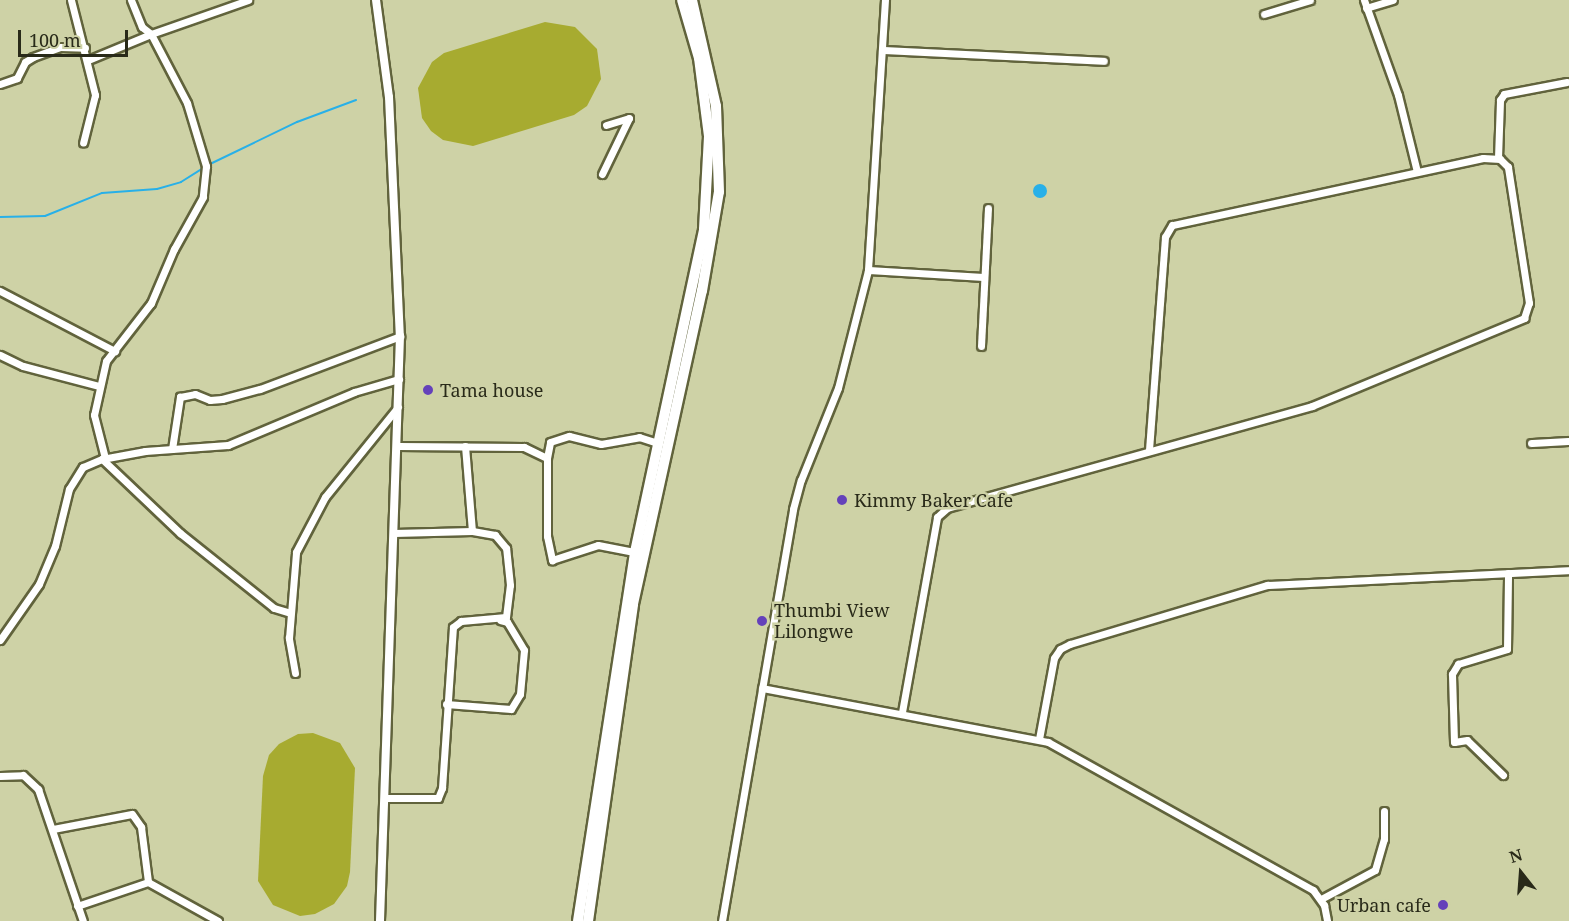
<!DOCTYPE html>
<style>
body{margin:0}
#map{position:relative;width:1569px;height:921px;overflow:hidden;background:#ced2a6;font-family:"Noto Serif",serif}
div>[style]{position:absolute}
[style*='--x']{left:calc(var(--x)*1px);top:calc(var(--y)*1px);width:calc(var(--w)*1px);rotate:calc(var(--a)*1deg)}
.green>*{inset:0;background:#a7ab30}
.water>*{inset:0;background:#28b0e8}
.round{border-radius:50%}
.stream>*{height:2px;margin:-1px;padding:0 1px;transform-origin:1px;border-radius:1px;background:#28b0e8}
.roads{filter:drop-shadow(2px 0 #61633c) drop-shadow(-2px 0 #61633c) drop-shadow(0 2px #61633c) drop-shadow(0 -2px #61633c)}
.minor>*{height:7px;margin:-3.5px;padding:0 3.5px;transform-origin:3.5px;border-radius:3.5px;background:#fff}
.tertiary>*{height:8px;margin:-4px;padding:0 4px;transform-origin:4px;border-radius:4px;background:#fff}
.trunk>*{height:10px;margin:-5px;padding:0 5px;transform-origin:5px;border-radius:5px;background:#fff}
.dots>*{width:16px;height:16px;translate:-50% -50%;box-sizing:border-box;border:3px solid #ced2a6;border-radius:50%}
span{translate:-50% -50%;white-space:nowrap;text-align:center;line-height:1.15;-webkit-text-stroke:5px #ced2a6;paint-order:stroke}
.poi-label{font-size:18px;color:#292a19}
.left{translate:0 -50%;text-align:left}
.right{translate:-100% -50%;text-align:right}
.north{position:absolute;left:1491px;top:843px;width:60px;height:60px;-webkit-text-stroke:4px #ced2a6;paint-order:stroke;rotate:343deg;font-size:16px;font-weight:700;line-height:24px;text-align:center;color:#292a19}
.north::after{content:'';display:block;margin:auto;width:21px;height:27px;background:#292a19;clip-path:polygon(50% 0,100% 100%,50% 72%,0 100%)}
.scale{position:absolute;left:18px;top:30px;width:110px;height:27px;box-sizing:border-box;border:3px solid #292a19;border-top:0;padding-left:8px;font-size:18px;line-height:21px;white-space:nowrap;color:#292a19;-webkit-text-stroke:4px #ced2a6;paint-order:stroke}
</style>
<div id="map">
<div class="green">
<i style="clip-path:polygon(545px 22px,575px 27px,597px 49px,601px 79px,587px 106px,574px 115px,473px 146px,443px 140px,431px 131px,422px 118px,418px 88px,432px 62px,444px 53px)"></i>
<i style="clip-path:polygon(313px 733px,340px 743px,355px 768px,350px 872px,347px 886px,334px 904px,315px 914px,300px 916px,273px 905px,258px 881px,263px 776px,269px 755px,279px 744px,298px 734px)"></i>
</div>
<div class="water">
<i class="round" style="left:1033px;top:184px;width:14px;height:14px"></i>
</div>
<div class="stream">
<i style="--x:208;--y:165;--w:99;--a:-25.8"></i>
<i style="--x:297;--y:122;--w:63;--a:-20.4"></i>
<i style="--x:0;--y:217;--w:45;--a:-1.3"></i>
<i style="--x:45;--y:216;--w:61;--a:-22"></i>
<i style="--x:102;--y:193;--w:55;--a:-4.2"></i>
<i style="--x:157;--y:189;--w:25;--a:-16"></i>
<i style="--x:181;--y:182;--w:26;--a:-32"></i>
</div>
<div class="roads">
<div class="minor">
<i style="--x:71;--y:0;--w:98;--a:75.8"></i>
<i style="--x:95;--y:95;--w:49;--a:104"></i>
<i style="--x:131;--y:0;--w:29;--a:68"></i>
<i style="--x:142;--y:27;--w:11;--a:38"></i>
<i style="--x:151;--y:34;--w:103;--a:-19.3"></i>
<i style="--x:1364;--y:0;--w:101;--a:70.3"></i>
<i style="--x:1398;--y:95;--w:79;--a:76.1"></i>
<i style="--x:1366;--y:8;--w:28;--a:-17"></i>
<i style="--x:1264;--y:14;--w:48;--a:-16.9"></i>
<i style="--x:882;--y:50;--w:222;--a:2.8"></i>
<i style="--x:88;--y:60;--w:68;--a:-22.4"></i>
<i style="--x:151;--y:34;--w:78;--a:62.4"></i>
<i style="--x:187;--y:103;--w:66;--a:73.2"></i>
<i style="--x:206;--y:166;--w:31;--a:96"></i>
<i style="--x:203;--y:197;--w:60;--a:119.1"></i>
<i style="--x:174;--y:249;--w:59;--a:113.1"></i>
<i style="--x:151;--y:303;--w:73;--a:127.8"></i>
<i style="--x:106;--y:361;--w:55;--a:102.5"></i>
<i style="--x:94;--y:415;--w:44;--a:75.7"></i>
<i style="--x:0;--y:84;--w:18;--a:-19"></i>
<i style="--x:17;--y:78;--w:18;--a:-63"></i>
<i style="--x:25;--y:62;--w:9;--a:-32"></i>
<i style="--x:33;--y:57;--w:29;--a:-20"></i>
<i style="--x:60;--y:47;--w:25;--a:2"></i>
<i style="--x:1498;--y:158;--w:58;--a:-88"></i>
<i style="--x:1500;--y:100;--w:7;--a:-56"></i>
<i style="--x:1504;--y:94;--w:64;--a:-10.8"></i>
<i style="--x:602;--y:174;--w:62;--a:-64.3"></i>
<i style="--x:629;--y:118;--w:24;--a:163"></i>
<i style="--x:868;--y:270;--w:116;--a:3.5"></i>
<i style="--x:0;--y:291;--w:130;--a:27.6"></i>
<i style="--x:981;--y:346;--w:138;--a:-87.1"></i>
<i style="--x:0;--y:355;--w:25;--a:26"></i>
<i style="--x:23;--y:366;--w:79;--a:14.7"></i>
<i style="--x:1531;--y:443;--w:38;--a:-3"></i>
<i style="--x:398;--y:446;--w:126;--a:0.5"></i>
<i style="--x:524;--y:447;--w:25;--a:26"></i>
<i style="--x:547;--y:458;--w:78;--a:90"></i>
<i style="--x:547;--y:536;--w:25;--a:78"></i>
<i style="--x:552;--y:560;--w:48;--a:-18.1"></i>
<i style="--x:598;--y:545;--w:38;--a:11"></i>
<i style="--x:465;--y:446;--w:85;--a:85.3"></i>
<i style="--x:172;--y:449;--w:53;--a:-81.3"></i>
<i style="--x:180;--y:397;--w:15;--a:-11"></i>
<i style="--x:195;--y:394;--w:16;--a:22"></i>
<i style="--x:210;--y:400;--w:12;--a:-5"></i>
<i style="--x:222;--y:399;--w:39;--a:-15"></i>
<i style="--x:260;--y:389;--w:150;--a:-20.7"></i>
<i style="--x:547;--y:458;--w:16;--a:-79"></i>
<i style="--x:550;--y:442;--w:20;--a:-18"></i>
<i style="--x:569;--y:436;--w:33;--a:14"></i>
<i style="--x:601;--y:444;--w:39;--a:-10"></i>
<i style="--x:639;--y:437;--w:20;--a:18"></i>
<i style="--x:102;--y:459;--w:108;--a:43.5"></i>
<i style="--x:180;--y:533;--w:120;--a:38.6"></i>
<i style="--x:274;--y:608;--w:17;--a:17"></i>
<i style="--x:0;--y:640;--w:68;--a:-55.1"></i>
<i style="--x:39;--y:584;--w:41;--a:-67.2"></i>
<i style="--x:55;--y:546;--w:59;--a:-76.2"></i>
<i style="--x:69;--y:489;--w:26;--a:-58"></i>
<i style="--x:83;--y:467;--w:21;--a:-23"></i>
<i style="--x:102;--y:459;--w:44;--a:-10.5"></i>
<i style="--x:145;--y:451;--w:83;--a:-4.1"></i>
<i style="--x:228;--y:445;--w:137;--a:-22.8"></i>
<i style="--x:354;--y:392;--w:47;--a:-16.1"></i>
<i style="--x:295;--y:673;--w:36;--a:-100"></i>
<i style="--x:289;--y:638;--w:86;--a:-85.3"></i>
<i style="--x:296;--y:552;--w:62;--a:-62.2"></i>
<i style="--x:325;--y:497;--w:116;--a:-51"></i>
<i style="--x:762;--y:688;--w:291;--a:10.7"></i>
<i style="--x:1048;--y:742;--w:304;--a:29.2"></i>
<i style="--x:1313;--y:890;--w:19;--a:54"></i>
<i style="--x:1324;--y:905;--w:16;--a:79"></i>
<i style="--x:446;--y:704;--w:65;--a:4.4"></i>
<i style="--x:511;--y:709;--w:17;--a:-59"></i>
<i style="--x:520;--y:694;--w:44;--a:-84.8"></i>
<i style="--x:524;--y:650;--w:33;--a:-121"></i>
<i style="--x:507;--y:622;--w:7;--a:-164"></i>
<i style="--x:902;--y:712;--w:198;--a:-79.8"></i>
<i style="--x:937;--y:517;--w:13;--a:-42"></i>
<i style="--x:947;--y:508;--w:379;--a:-15.6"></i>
<i style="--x:1312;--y:406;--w:230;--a:-22.5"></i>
<i style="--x:1524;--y:318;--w:16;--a:-72"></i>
<i style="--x:1529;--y:303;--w:138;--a:-98.8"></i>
<i style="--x:1508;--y:167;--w:11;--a:-135"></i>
<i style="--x:1500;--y:159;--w:17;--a:-177"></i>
<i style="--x:1483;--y:158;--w:318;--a:167.8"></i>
<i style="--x:1172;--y:225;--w:14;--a:120"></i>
<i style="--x:1165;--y:237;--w:214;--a:94.3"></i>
<i style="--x:1039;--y:739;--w:82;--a:-79.5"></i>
<i style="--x:1054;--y:658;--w:11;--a:-56"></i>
<i style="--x:1060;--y:649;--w:11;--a:-27"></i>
<i style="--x:1070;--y:644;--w:206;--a:-16.7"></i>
<i style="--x:1267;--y:585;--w:302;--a:-2.8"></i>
<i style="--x:1503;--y:775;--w:50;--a:-135.8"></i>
<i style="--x:1467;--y:740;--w:13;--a:171"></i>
<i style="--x:1454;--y:742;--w:68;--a:-91.7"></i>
<i style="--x:1452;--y:674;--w:12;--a:-59"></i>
<i style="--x:1458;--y:664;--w:51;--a:-17"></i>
<i style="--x:1507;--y:649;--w:76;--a:-89.2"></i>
<i style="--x:0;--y:776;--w:23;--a:-2"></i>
<i style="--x:23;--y:775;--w:21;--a:43"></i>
<i style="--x:38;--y:789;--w:139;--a:71.2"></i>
<i style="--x:384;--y:798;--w:54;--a:0"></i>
<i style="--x:438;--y:798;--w:11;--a:-68"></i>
<i style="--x:442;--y:788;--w:161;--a:-86.1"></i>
<i style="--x:453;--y:627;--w:10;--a:-37"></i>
<i style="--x:461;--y:621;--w:45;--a:-5.1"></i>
<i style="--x:506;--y:617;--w:32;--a:-83"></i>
<i style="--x:510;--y:585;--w:37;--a:-96"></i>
<i style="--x:506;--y:548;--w:17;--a:-130"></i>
<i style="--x:495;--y:535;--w:23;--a:-170"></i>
<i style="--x:472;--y:531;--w:78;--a:178.5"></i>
<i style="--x:53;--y:829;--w:80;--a:-10.8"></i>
<i style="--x:132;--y:814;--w:16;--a:55"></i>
<i style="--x:141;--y:827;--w:55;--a:82.7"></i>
<i style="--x:1321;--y:899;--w:61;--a:-28.2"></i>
<i style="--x:1375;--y:870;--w:32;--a:-74"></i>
<i style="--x:1384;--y:839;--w:28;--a:-90"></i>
<i style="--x:77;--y:906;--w:75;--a:-18.7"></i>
<i style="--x:148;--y:882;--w:80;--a:29.1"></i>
<i style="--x:722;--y:921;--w:418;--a:-80.2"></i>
<i style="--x:793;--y:509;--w:30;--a:-75"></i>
<i style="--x:801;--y:480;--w:99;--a:-68.1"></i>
<i style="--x:838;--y:388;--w:122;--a:-75.7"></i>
<i style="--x:868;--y:270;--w:271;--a:-86.4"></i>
</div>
<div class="tertiary">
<i style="--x:376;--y:0;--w:98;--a:82.4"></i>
<i style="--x:389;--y:97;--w:239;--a:87.4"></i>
<i style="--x:400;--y:336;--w:585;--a:91.96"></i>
</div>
<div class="trunk">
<i style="--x:578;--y:921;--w:373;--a:-81.2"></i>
<i style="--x:635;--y:552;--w:330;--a:-77.9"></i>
<i style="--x:704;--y:229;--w:93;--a:-86.9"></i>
<i style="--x:709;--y:136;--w:79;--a:-97.3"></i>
<i style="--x:699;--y:58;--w:60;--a:-106.3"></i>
<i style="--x:588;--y:921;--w:320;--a:-81.9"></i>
<i style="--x:633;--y:604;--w:321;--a:-77.6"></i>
<i style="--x:702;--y:291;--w:100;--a:-80.3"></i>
<i style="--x:719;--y:192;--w:86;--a:-92"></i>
<i style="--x:716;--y:106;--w:109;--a:-102.8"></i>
</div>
</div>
<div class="dots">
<i style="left:428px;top:390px;background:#6441ba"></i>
<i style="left:842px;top:500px;background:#6441ba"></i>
<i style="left:762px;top:621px;background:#6441ba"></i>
<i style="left:1443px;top:905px;background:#6441ba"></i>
</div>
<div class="poi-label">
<span class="left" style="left:440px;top:390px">Tama house</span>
<span class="left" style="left:854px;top:500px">Kimmy Baker Cafe</span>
<span class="left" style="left:774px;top:621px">Thumbi View<br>Lilongwe</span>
<span class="right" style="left:1431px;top:905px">Urban cafe</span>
</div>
<div class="north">N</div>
<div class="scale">100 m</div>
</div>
